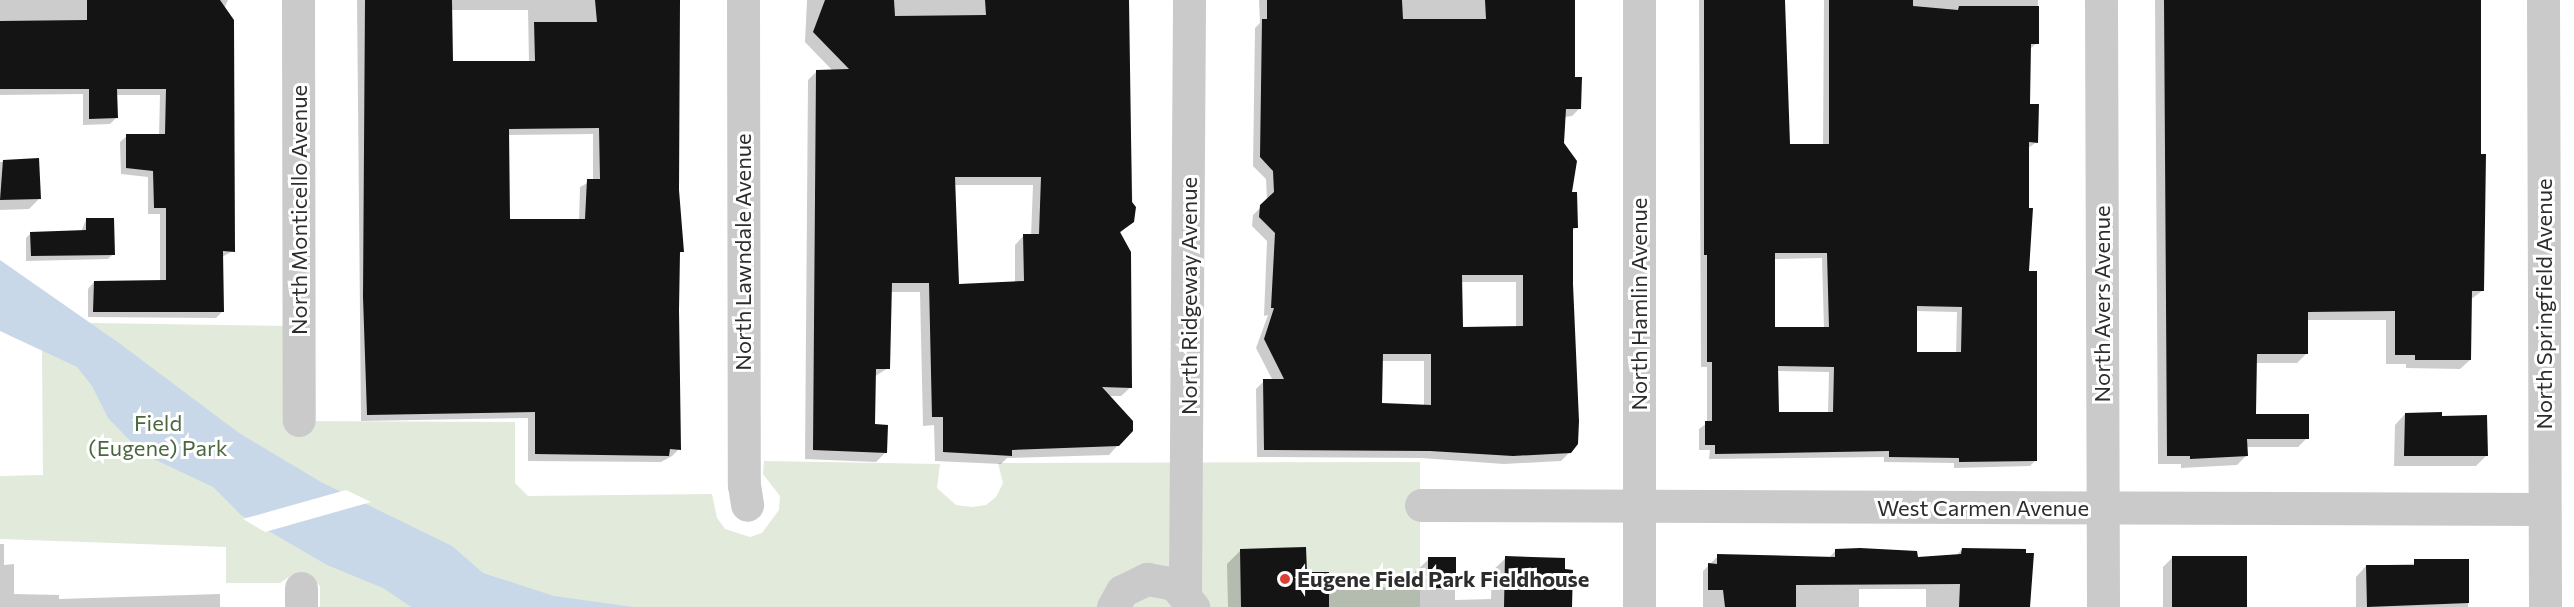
<!DOCTYPE html>
<style>
body{margin:0}
#map{position:relative;width:2574px;height:607px;overflow:hidden;background:#fff;font-family:Commissioner,sans-serif}
div>[style]{position:absolute}
[style*='--x']{left:calc(var(--x)*1px);top:calc(var(--y)*1px);width:calc(var(--w)*1px);rotate:calc(var(--a)*1deg)}
.green>*{inset:0;background:#e1eadb}
.water>*{inset:0;background:#c8d8e9}
.pier>*{inset:0;background:#fff}
.shadow>*{inset:0;background:#0003}
.building>*{inset:0;background:#141414;transform-origin:0 0}
.minor>*{height:33px;margin:-16.5px;padding:0 16.5px;transform-origin:16.5px;border-radius:16.5px;background:#cacaca}
.dots>*{width:16px;height:16px;translate:-50% -50%;box-sizing:border-box;border:3px solid #fff;border-radius:50%}
span{translate:-50% -50%;white-space:nowrap;text-align:center;line-height:1.15;-webkit-text-stroke:6px #fff;paint-order:stroke}
.street-label{font-size:22px;color:#2d2d2d}
.park-label{font-size:22px;color:#4b673d}
.poi-label{font-size:22px;color:#2d2d2d;font-weight:700}
.left{translate:0 -50%;text-align:left}
</style>
<div id="map">
<div class="green">
<i style="clip-path:polygon(91px 323px,290px 326px,289px 421px,515px 422px,515px 483px,528px 496px,712px 494px,717px 518px,725px 529px,750px 537px,762px 533px,779px 510px,780px 496px,763px 474px,764px 461px,940px 464px,937px 488px,956px 505px,972px 507px,986px 505px,996px 497px,1003px 483px,998px 463px,1420px 462px,1420px 607px,320px 607px,320px 586px,310px 576px,292px 575px,280px 583px,226px 583px,226px 547px,0 539px,0 476px,43px 475px,42px 351px)"></i>
</div>
<div class="water">
<i style="clip-path:polygon(0 260px,119px 343px,239px 433px,321px 482px,452px 546px,483px 573px,554px 596px,633px 607px,411px 607px,383px 588px,327px 565px,241px 515px,213px 487px,143px 454px,108px 418px,92px 386px,77px 367px,0 331px)"></i>
</div>
<div class="pier">
<i style="clip-path:polygon(346px 490px,371px 502px,265px 532px,243px 519px)"></i>
</div>
<div class="shadow">
<i style="clip-path:polygon(0 0,228px 0,224px 9px,233px 251px,222px 257px,222px 312px,216px 318px,88px 317px,88px 289px,94px 282px,160px 282px,160px 214px,148px 214px,148px 177px,121px 174px,120px 142px,127px 136px,159px 135px,160px 95px,115px 95px,116px 118px,110px 124px,83px 125px,83px 94px,0 95px)"></i>
<i style="clip-path:polygon(evenodd,357px 0,678px 0,677px 190px,682px 251px,678px 255px,679px 449px,672px 456px,661px 462px,528px 461px,528px 418px,361px 421px,357px 0,451px 10px,528px 10px,529px 63px,452px 63px,451px 10px,357px 0,593px 134px,593px 180px,580px 187px,579px 220px,508px 221px,508px 135px,593px 134px)"></i>
<i style="clip-path:polygon(evenodd,807px 0,1127px 0,1133px 221px,1119px 234px,1131px 387px,1121px 396px,1108px 396px,1118px 445px,1109px 455px,1007px 458px,1001px 464px,935px 461px,934px 425px,923px 426px,920px 292px,891px 292px,888px 368px,874px 377px,874px 426px,886px 452px,876px 462px,805px 459px,808px 80px,817px 71px,833px 71px,805px 42px,807px 0,954px 185px,1033px 185px,1031px 236px,1024px 235px,1015px 245px,1015px 283px,958px 285px,954px 185px)"></i>
<i style="clip-path:polygon(evenodd,1259px 0,1574px 0,1574px 79px,1580px 108px,1572px 116px,1564px 117px,1562px 144px,1576px 227px,1571px 232px,1570px 452px,1561px 461px,1504px 464px,1421px 458px,1257px 457px,1256px 389px,1264px 381px,1273px 381px,1256px 348px,1268px 315px,1264px 316px,1267px 241px,1252px 226px,1253px 215px,1267px 201px,1266px 179px,1253px 166px,1255px 28px,1260px 23px,1259px 0,1461px 282px,1516px 282px,1516px 328px,1462px 328px,1461px 282px,1259px 0,1381px 361px,1424px 361px,1424px 406px,1380px 404px,1381px 361px)"></i>
<i style="clip-path:polygon(evenodd,1699px 0,1784px 0,1789px 146px,1823px 145px,1824px 0,2038px 0,2037px 43px,2030px 49px,2028px 105px,2037px 142px,2028px 148px,2027px 272px,2036px 460px,2030px 466px,1954px 468px,1954px 463px,1884px 462px,1884px 457px,1709px 459px,1710px 450px,1699px 450px,1699px 429px,1707px 423px,1707px 367px,1701px 367px,1699px 0,1822px 258px,1824px 329px,1773px 329px,1774px 259px,1822px 258px,1699px 0,1915px 311px,1957px 312px,1956px 354px,1915px 354px,1915px 311px,1699px 0,1777px 371px,1829px 372px,1828px 414px,1778px 414px,1777px 371px)"></i>
<i style="clip-path:polygon(2155px 0,2478px 0,2482px 291px,2470px 300px,2470px 360px,2460px 369px,2406px 368px,2406px 364px,2386px 364px,2386px 320px,2307px 320px,2307px 353px,2297px 363px,2255px 363px,2255px 415px,2307px 438px,2298px 447px,2246px 447px,2246px 456px,2237px 465px,2181px 468px,2181px 464px,2158px 464px)"></i>
<i style="clip-path:polygon(38px 160px,39px 199px,29px 209px,0 210px,0 162px)"></i>
<i style="clip-path:polygon(86px 220px,113px 254px,108px 259px,26px 261px,26px 238px,31px 233px,81px 232px)"></i>
<i style="clip-path:polygon(2405px 414px,2441px 417px,2486px 456px,2476px 466px,2394px 466px,2395px 425px)"></i>
<i style="clip-path:polygon(0 544px,4px 544px,4px 565px,14px 564px,14px 594px,59px 595px,59px 599px,220px 594px,220px 607px,0 607px)"></i>
<i style="clip-path:polygon(1962px 549px,2030px 607px,1926px 607px,1926px 589px,1859px 589px,1859px 607px,1703px 607px,1703px 571px,1718px 556px,1829px 558px,1835px 551px,1916px 559px,1956px 556px)"></i>
<i style="clip-path:polygon(1241px 550px,1305px 573px,1328px 588px,1415px 587px,1415px 572px,1429px 559px,1455px 559px,1455px 600px,1491px 599px,1492px 571px,1506px 558px,1564px 570px,1572px 607px,1228px 607px,1227px 564px)"></i>
<i style="clip-path:polygon(2172px 558px,2245px 607px,2163px 607px,2163px 567px)"></i>
<i style="clip-path:polygon(2468px 561px,2468px 607px,2356px 607px,2356px 577px,2366px 566px)"></i>
</div>
<div class="building">
<i style="clip-path:polygon(87px 0,220px 0,234px 20px,235px 252px,223px 251px,224px 312px,93px 312px,94px 281px,166px 280px,166px 208px,154px 208px,153px 171px,126px 168px,126px 134px,165px 134px,166px 89px,117px 89px,118px 118px,89px 119px,89px 89px,0 89px,0 21px,87px 20px)"></i>
<i style="clip-path:polygon(evenodd,365px 0,452px 0,453px 61px,535px 61px,534px 22px,597px 22px,595px 0,680px 0,679px 190px,684px 252px,680px 252px,679px 310px,681px 450px,670px 449px,669px 456px,535px 454px,535px 412px,367px 415px,363px 297px,365px 0,599px 128px,600px 179px,587px 179px,585px 219px,510px 219px,509px 129px,599px 128px)"></i>
<i style="clip-path:polygon(evenodd,825px 0,894px 0,895px 16px,986px 15px,985px 0,1129px 0,1132px 202px,1136px 207px,1134px 222px,1120px 232px,1131px 252px,1132px 388px,1102px 387px,1133px 421px,1133px 431px,1119px 446px,1012px 450px,1012px 456px,943px 452px,943px 417px,932px 417px,929px 283px,892px 283px,890px 369px,876px 369px,875px 424px,888px 425px,887px 453px,813px 450px,816px 70px,849px 69px,813px 32px,825px 0,955px 177px,1041px 177px,1039px 234px,1023px 234px,1024px 281px,959px 284px,955px 177px)"></i>
<i style="clip-path:polygon(evenodd,1267px 0,1402px 0,1403px 19px,1486px 19px,1485px 0,1575px 0,1575px 77px,1582px 77px,1581px 109px,1566px 109px,1564px 143px,1577px 161px,1572px 192px,1577px 192px,1578px 228px,1573px 228px,1573px 284px,1579px 421px,1578px 444px,1571px 453px,1513px 456px,1430px 451px,1264px 450px,1263px 379px,1284px 379px,1264px 339px,1274px 308px,1271px 308px,1275px 233px,1259px 217px,1260px 205px,1274px 192px,1273px 171px,1260px 157px,1262px 19px,1267px 19px,1267px 0,1462px 275px,1523px 275px,1523px 326px,1463px 327px,1462px 275px,1267px 0,1383px 354px,1431px 354px,1431px 405px,1382px 403px,1383px 354px)"></i>
<i style="clip-path:polygon(evenodd,1704px 0,1785px 0,1790px 144px,1829px 144px,1829px 0,1913px 0,1913px 6px,1958px 10px,1959px 6px,2039px 6px,2039px 44px,2031px 44px,2030px 104px,2039px 104px,2038px 143px,2029px 142px,2029px 208px,2033px 208px,2029px 271px,2037px 271px,2037px 461px,1959px 462px,1959px 458px,1889px 457px,1889px 451px,1715px 454px,1715px 445px,1705px 445px,1705px 421px,1712px 421px,1712px 362px,1707px 362px,1707px 255px,1704px 255px,1704px 0,1775px 253px,1827px 253px,1829px 327px,1775px 327px,1775px 253px,1704px 0,1917px 306px,1962px 307px,1961px 352px,1917px 352px,1917px 306px,1704px 0,1778px 366px,1834px 367px,1833px 412px,1779px 412px,1778px 366px)"></i>
<i style="clip-path:polygon(2164px 0,2481px 0,2481px 154px,2486px 154px,2484px 291px,2472px 291px,2471px 360px,2415px 360px,2415px 355px,2395px 355px,2395px 311px,2308px 312px,2308px 354px,2257px 354px,2256px 414px,2309px 414px,2309px 439px,2247px 439px,2248px 456px,2190px 459px,2190px 456px,2167px 456px)"></i>
<i style="clip-path:polygon(39px 158px,41px 199px,0 200px,3px 160px)"></i>
<i style="clip-path:polygon(86px 218px,114px 218px,115px 255px,31px 256px,30px 232px,86px 230px)"></i>
<i style="clip-path:polygon(2442px 412px,2442px 416px,2487px 415px,2488px 456px,2404px 456px,2405px 413px)"></i>
<i style="clip-path:polygon(1306px 547px,1307px 572px,1329px 572px,1329px 607px,1241px 607px,1240px 549px)"></i>
<i style="clip-path:polygon(1860px 548px,1917px 551px,1918px 557px,1961px 554px,1962px 548px,2026px 549px,2026px 553px,2034px 553px,2030px 607px,1959px 607px,1960px 584px,1796px 585px,1796px 607px,1725px 607px,1723px 590px,1708px 590px,1708px 563px,1717px 564px,1717px 554px,1835px 557px,1835px 549px)"></i>
<i style="clip-path:polygon(1505px 556px,1565px 558px,1565px 569px,1573px 570px,1572px 607px,1504px 607px)"></i>
<i style="left:2172px;top:556px;width:75px;height:51px"></i>
<i style="left:1428px;top:557px;width:28px;height:31px"></i>
<i style="clip-path:polygon(2414px 559px,2469px 559px,2469px 603px,2367px 607px,2366px 565px,2414px 565px)"></i>
</div>
<div class="minor">
<i style="--x:298;--y:0;--w:420;--a:89.9"></i>
<i style="--x:743;--y:0;--w:485;--a:89.9"></i>
<i style="--x:744;--y:485;--w:20;--a:81"></i>
<i style="--x:2101;--y:0;--w:607;--a:89.81"></i>
<i style="--x:2543;--y:0;--w:607;--a:89.81"></i>
<i style="--x:1421;--y:505;--w:1123;--a:0.2"></i>
<i style="--x:301;--y:588;--w:19;--a:90"></i>
<i style="--x:1185;--y:593;--w:593;--a:-89.61"></i>
<i style="--x:1113;--y:607;--w:18;--a:-61"></i>
<i style="--x:1122;--y:591;--w:28;--a:-26"></i>
<i style="--x:1147;--y:579;--w:27;--a:10"></i>
<i style="--x:1174;--y:584;--w:30;--a:50"></i>
<i style="--x:1639;--y:607;--w:607;--a:-90"></i>
</div>
<div class="dots">
<i style="left:1285px;top:579px;background:#dd3e36"></i>
</div>
<div class="street-label">
<span style="left:299px;top:210px;rotate:-90deg">North Monticello Avenue</span>
<span style="left:743px;top:252px;rotate:-90deg">North Lawndale Avenue</span>
<span style="left:1189px;top:296px;rotate:-90deg">North Ridgeway Avenue</span>
<span style="left:1639px;top:304px;rotate:-90deg">North Hamlin Avenue</span>
<span style="left:2102px;top:304px;rotate:-90deg">North Avers Avenue</span>
<span style="left:2544px;top:304px;rotate:-90deg">North Springfield Avenue</span>
<span style="left:1983px;top:508px">West Carmen Avenue</span>
</div>
<div class="park-label">
<span style="left:158px;top:435px">Field<br>(Eugene) Park</span>
</div>
<div class="poi-label">
<span class="left" style="left:1297px;top:579px">Eugene Field Park Fieldhouse</span>
</div>
</div>
